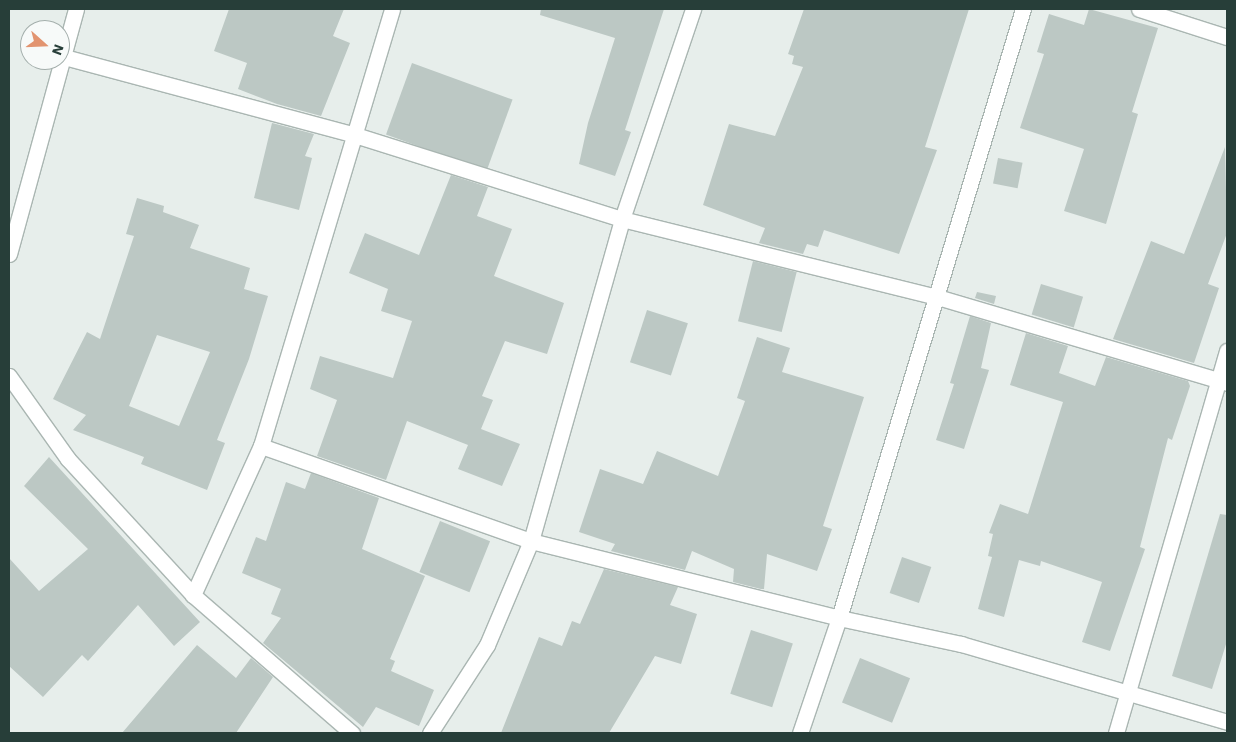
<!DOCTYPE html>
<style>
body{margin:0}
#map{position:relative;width:1236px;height:742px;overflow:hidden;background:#e7eeeb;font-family:"Work Sans",sans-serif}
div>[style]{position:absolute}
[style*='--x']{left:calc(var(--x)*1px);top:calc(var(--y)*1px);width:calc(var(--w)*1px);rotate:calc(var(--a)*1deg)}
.building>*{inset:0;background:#bcc8c4;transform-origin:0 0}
.roads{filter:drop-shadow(1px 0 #aab6b2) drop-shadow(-1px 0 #aab6b2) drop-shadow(0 1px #aab6b2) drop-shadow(0 -1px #aab6b2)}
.minor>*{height:15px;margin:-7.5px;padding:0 7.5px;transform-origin:7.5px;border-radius:7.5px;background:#fff}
span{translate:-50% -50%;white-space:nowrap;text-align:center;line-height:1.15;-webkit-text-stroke:5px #f7faf9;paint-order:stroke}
.frame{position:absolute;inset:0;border:10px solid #273e39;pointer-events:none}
.north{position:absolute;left:20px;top:20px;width:50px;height:50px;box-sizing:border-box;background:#f7faf9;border:1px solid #a4afac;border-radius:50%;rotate:110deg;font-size:14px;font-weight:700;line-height:20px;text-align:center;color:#273e39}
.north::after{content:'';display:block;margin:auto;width:18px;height:22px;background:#e29470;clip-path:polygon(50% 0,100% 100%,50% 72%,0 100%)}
</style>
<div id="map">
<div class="building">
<i style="clip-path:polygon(229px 9px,344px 9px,333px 36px,350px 43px,321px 116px,277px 104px,238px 89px,247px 63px,214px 51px)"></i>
<i style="clip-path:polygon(541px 9px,664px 9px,625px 130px,631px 132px,615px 176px,579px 164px,588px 123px,615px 38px,540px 15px)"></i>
<i style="clip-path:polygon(804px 9px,969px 9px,925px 147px,937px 150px,899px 254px,824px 230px,818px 247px,807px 244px,803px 254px,759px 243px,765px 228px,703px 205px,729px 124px,775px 136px,803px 67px,792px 64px,794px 56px,788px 54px)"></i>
<i style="clip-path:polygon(1089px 9px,1158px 28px,1132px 112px,1138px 114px,1106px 224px,1064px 211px,1084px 149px,1020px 128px,1044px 54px,1037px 52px,1049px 14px,1084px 25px)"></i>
<i style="left:412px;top:63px;width:107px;height:76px;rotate:20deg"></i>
<i style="clip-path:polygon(272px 123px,314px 134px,305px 156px,312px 158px,299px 210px,254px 198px)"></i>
<i style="clip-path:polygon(1225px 147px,1227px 233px,1208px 284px,1219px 288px,1194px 363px,1113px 339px,1151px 241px,1184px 254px)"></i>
<i style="left:998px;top:158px;width:25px;height:26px;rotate:11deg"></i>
<i style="clip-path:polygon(451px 175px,488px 187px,477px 216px,512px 229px,494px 276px,564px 303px,547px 354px,505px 341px,482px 396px,493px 400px,481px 429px,520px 444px,502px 486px,458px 469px,468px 445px,407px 421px,386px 480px,317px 456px,337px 400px,310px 389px,320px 356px,393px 378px,412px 321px,381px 311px,388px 289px,349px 273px,365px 233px,419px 255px)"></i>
<i style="clip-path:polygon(evenodd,137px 198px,164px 206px,163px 212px,199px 225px,190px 248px,250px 268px,244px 289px,268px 296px,249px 359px,217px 440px,225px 443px,207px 490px,141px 464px,144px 457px,73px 430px,86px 415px,53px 399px,87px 332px,100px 339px,134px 236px,126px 234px,137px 198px,157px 335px,210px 352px,179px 426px,129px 406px,157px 335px)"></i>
<i style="left:753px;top:261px;width:45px;height:62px;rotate:14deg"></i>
<i style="left:1041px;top:284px;width:44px;height:32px;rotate:17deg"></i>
<i style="clip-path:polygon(977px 292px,996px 296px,994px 304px,975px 298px)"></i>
<i style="left:647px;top:310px;width:43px;height:55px;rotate:18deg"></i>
<i style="clip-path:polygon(970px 316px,991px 323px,981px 368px,989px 370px,964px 449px,936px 440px,954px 384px,950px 383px)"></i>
<i style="clip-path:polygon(1026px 333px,1068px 346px,1059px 373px,1095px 386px,1106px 357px,1188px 381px,1190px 386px,1172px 440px,1168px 438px,1140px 547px,1145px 549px,1110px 651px,1082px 642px,1102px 582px,1041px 561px,1040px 566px,1019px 560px,1004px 617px,978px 609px,992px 557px,988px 556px,993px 534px,989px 533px,1000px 504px,1028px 514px,1063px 402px,1010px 385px)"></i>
<i style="clip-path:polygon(757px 337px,790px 348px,782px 372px,864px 397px,823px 526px,832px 529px,817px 571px,767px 554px,764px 589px,761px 589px,733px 582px,734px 569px,692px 551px,685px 570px,611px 551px,615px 544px,579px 532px,600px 469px,643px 484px,657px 451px,718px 476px,745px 401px,737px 398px)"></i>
<i style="clip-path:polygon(49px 457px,200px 622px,174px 646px,138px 605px,88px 661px,82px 655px,43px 697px,9px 666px,9px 558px,39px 591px,88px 549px,24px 486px)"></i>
<i style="clip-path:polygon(311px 473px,379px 498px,362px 549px,425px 576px,390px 659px,395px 661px,391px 671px,434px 690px,419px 726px,376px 707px,363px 727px,263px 643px,281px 618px,271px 614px,281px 589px,242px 573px,256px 537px,266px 541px,286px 482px,305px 489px)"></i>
<i style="clip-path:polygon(1220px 514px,1227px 515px,1227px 641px,1212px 689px,1172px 676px)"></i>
<i style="left:440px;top:521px;width:54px;height:55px;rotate:22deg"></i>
<i style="left:902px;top:557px;width:31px;height:38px;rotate:19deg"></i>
<i style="clip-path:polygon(604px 569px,678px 587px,670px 605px,697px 614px,681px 664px,655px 656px,609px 733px,501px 733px,539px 637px,562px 646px,572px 621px,580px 624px)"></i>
<i style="left:751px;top:630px;width:44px;height:67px;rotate:18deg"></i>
<i style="clip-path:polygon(197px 645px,236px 678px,251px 658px,273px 677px,236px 733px,122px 733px)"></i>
<i style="left:860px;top:658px;width:54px;height:48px;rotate:22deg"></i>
</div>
<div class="roads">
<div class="minor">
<i style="--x:1139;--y:9;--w:92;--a:17.7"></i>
<i style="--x:64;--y:57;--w:301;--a:15"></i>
<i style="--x:355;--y:135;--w:280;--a:17.5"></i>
<i style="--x:622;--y:219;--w:321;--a:13.9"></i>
<i style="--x:934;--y:296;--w:306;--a:16.5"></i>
<i style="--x:9;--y:254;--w:254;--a:-74.7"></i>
<i style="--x:9;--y:376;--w:102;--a:54.6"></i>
<i style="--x:68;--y:459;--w:185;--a:47.4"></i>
<i style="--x:193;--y:595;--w:211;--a:41"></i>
<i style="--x:261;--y:446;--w:286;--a:19.4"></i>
<i style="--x:531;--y:541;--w:317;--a:14"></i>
<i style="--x:839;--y:618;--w:125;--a:12"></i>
<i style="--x:961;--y:644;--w:277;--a:16.3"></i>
<i style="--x:193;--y:595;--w:164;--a:-65.5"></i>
<i style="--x:261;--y:446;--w:456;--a:-73.3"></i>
<i style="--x:430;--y:733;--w:105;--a:-57.1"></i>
<i style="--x:487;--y:645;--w:113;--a:-67.1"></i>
<i style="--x:531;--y:541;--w:335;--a:-74.2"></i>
<i style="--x:622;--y:219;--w:222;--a:-71.3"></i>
<i style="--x:800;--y:733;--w:121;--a:-71.3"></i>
<i style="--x:839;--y:618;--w:636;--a:-73.19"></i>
<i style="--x:1116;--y:733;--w:398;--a:-73.8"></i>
</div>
</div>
<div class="frame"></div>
<div class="north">N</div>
</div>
